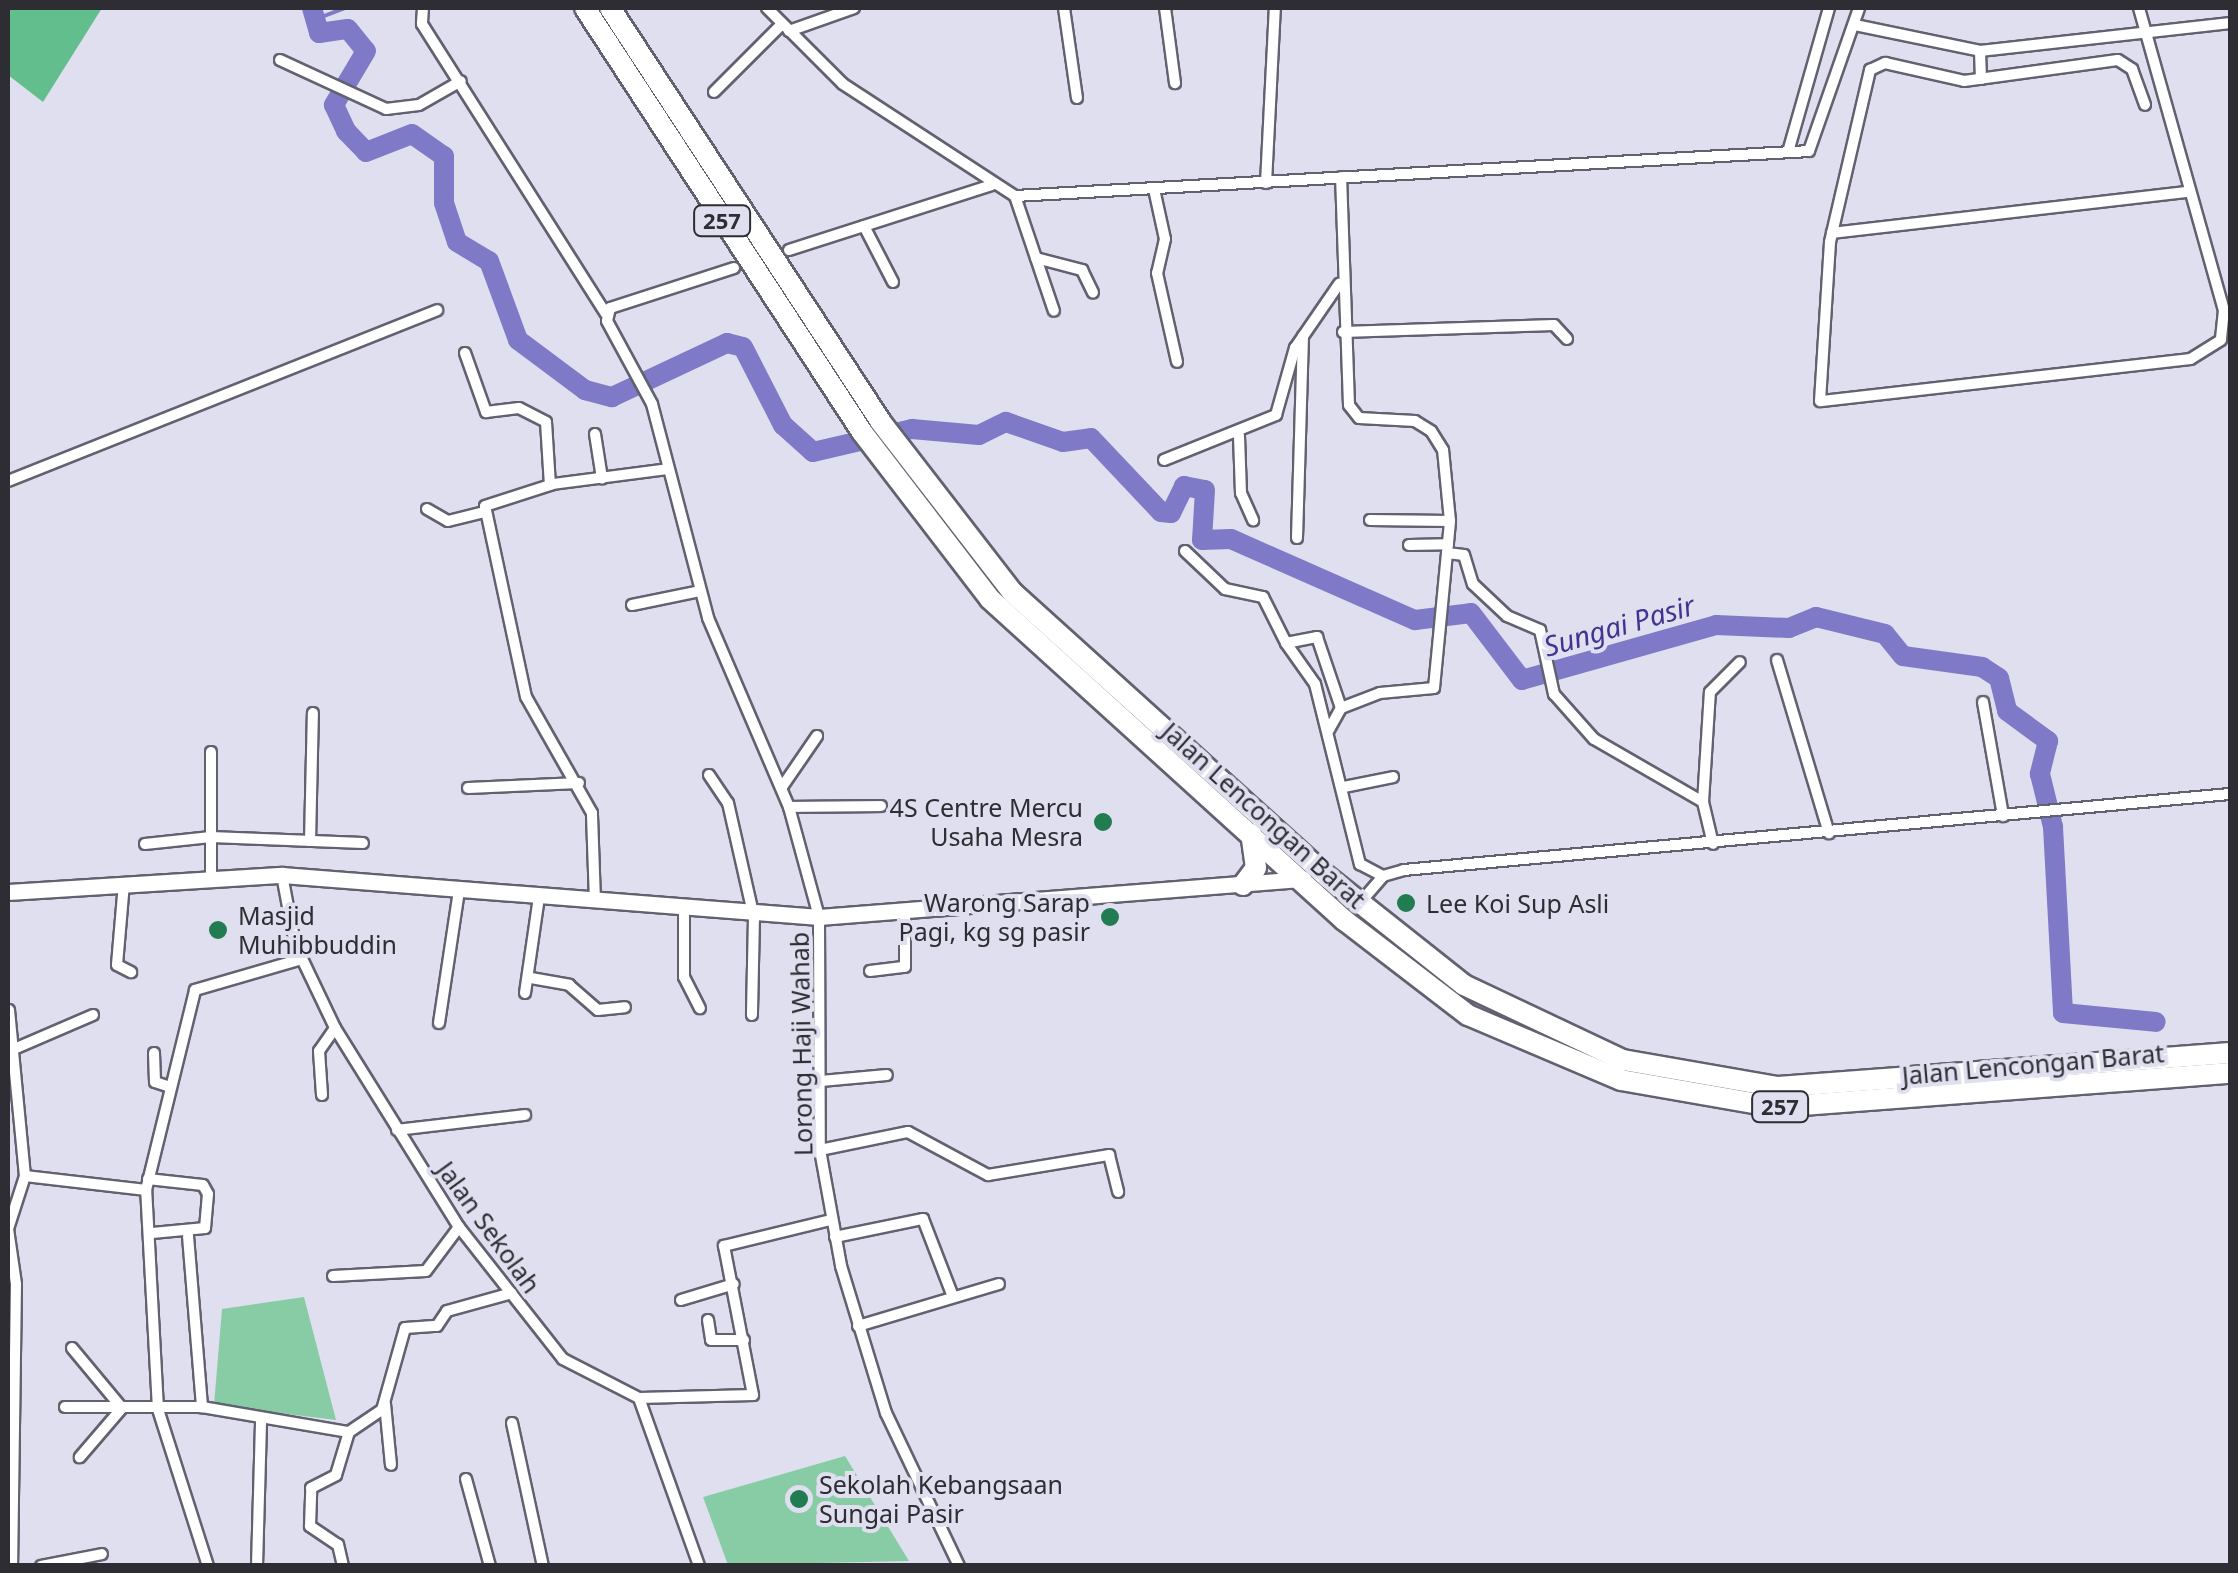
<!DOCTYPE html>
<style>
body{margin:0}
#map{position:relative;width:2238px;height:1573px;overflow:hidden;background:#dfdfef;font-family:"Noto Sans",sans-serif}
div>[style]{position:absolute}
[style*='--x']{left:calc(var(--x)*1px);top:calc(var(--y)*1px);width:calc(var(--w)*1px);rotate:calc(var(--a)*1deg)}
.green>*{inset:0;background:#88cca5}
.forest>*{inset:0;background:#62bf8d}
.stream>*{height:4px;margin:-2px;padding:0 2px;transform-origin:2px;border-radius:2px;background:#7f7ac8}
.river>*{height:20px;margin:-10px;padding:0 10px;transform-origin:10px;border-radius:10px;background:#7f7ac8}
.roads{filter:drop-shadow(2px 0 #61616f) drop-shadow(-2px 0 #61616f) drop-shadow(0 2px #61616f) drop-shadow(0 -2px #61616f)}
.street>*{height:10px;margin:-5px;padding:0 5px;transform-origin:5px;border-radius:5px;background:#fff}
.secondary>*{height:15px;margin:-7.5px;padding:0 7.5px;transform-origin:7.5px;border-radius:7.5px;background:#fff}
.highway>*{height:20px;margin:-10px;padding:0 10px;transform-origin:10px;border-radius:10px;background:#fff}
.dots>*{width:28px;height:28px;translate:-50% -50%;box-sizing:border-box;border:5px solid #dfdfef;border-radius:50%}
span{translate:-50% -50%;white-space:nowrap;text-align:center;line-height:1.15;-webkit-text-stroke:8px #dfdfef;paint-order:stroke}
.shield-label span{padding:2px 8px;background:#dfdfef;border:2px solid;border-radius:8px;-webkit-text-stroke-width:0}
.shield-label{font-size:22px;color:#2d2d33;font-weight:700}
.poi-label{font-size:25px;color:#2d2d33}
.right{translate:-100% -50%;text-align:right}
.left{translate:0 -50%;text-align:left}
.street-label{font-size:25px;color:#2d2d33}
.water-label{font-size:28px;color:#433390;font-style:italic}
.frame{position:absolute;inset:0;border:10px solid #2d2d33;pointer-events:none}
</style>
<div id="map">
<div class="green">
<i style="clip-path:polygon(304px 1297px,336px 1420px,214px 1405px,222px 1309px)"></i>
<i style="clip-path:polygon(845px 1456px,909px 1561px,728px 1565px,703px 1497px)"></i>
</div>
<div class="forest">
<i style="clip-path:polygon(8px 8px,102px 8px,43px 102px,8px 75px)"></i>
</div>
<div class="stream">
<i style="--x:311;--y:21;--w:36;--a:-21"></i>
</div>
<div class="river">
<i style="--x:312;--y:8;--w:26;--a:74"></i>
<i style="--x:319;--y:33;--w:29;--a:-8"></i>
<i style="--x:348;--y:29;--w:28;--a:51"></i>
<i style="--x:366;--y:51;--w:63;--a:120.7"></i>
<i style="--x:334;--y:105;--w:29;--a:65"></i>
<i style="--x:346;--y:131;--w:29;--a:46"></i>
<i style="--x:366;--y:152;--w:49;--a:-21.4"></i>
<i style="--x:412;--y:134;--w:39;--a:35"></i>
<i style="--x:444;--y:156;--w:47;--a:90"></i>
<i style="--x:444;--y:203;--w:41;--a:71.6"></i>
<i style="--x:457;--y:242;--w:37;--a:31"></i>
<i style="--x:489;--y:261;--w:84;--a:69.8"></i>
<i style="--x:518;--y:340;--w:84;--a:36.7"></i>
<i style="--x:585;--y:390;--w:28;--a:15"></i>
<i style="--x:612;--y:397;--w:127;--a:-25.2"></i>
<i style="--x:727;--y:343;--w:16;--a:14"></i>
<i style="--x:743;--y:347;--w:88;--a:62.9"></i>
<i style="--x:783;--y:425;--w:40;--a:42"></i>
<i style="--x:813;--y:452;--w:102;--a:-13.1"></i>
<i style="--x:912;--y:429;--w:67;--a:5.1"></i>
<i style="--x:979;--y:435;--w:30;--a:-26"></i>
<i style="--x:1006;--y:422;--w:60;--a:19.3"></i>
<i style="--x:1063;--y:442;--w:28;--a:-8"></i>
<i style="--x:1091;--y:438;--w:102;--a:46.6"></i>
<i style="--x:1161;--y:512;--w:10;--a:6"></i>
<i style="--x:1171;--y:513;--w:30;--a:-64"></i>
<i style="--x:1184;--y:486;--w:21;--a:11"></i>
<i style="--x:1205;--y:490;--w:50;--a:93.4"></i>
<i style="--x:1202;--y:540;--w:29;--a:-2"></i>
<i style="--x:1231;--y:539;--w:201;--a:23.8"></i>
<i style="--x:1415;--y:620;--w:56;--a:-7.1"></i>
<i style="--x:1471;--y:613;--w:84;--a:52.7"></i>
<i style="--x:1522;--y:680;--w:202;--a:-15.8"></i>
<i style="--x:1716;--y:625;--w:73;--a:2.4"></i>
<i style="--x:1789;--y:628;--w:29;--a:-22"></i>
<i style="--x:1816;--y:617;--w:71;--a:13.8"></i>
<i style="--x:1885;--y:634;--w:28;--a:51"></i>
<i style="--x:1903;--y:656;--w:80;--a:7.9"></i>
<i style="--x:1982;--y:667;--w:20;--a:33"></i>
<i style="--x:1999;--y:678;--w:34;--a:76"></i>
<i style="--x:2007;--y:711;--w:51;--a:36.2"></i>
<i style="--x:2048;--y:741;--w:34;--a:104"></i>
<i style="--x:2040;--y:774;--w:55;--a:76.2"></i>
<i style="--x:2053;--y:827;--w:186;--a:86.9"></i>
<i style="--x:2063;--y:1013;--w:93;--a:5.5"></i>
</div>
<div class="roads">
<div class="street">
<i style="--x:423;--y:8;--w:16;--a:94"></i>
<i style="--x:422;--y:24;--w:343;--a:57.6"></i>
<i style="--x:767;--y:8;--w:107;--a:45"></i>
<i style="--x:843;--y:84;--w:205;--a:33.1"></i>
<i style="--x:1015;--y:196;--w:795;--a:-3.24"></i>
<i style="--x:1809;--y:151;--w:151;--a:-70.7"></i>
<i style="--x:1064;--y:8;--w:91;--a:81.8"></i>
<i style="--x:1165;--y:8;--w:76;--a:82.4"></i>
<i style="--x:2139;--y:8;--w:314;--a:74.3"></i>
<i style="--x:2224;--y:310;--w:30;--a:96"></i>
<i style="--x:2221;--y:340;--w:36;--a:148"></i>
<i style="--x:2190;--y:359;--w:372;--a:173.5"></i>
<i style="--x:1820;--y:401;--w:159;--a:-86.4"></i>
<i style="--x:1830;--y:242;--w:177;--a:-76.9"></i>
<i style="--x:1870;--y:70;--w:17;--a:-25"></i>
<i style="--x:1885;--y:63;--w:81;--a:12.8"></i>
<i style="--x:1964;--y:81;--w:155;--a:-7.8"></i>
<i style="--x:2118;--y:60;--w:17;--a:33"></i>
<i style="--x:2132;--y:69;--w:38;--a:70"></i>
<i style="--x:1855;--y:25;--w:128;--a:11.7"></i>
<i style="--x:1980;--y:51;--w:252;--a:-6.4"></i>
<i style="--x:789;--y:31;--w:69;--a:-19.5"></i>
<i style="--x:1980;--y:51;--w:28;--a:88"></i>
<i style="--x:280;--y:60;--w:117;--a:24.8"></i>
<i style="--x:386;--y:109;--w:33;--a:-7"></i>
<i style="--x:419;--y:105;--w:48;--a:-29.7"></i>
<i style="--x:714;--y:92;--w:96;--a:-45"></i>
<i style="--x:1788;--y:152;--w:150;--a:-74.1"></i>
<i style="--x:1266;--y:183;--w:175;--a:-87.1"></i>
<i style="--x:1154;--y:189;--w:51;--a:77.6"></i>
<i style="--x:1165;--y:239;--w:35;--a:103"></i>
<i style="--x:1157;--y:273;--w:91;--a:77.3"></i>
<i style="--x:1015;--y:196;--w:121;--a:71.3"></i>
<i style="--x:864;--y:226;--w:63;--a:62.6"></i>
<i style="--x:1832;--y:233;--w:358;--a:-6.6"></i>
<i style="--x:789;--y:250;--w:213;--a:-17.8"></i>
<i style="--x:1036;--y:258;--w:48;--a:14.6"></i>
<i style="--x:1082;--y:270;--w:25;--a:64"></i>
<i style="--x:734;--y:268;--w:130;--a:162.1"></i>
<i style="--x:610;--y:308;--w:13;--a:103"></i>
<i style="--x:607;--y:321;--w:94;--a:61.5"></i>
<i style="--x:652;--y:404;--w:221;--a:75.3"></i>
<i style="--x:708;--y:618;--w:206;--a:66.8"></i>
<i style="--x:789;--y:807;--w:114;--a:74.7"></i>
<i style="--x:819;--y:917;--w:233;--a:89.8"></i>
<i style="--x:820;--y:1150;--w:118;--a:79.7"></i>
<i style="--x:841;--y:1266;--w:154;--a:73"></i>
<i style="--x:886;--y:1413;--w:170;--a:64.5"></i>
<i style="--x:1343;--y:332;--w:211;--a:-1.9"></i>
<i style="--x:1554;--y:325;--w:19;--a:47"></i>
<i style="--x:465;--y:353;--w:63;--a:70.4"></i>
<i style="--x:486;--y:412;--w:33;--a:-7"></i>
<i style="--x:519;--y:408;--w:30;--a:27"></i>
<i style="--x:546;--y:422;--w:63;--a:86.4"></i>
<i style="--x:595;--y:434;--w:45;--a:81"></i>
<i style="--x:1239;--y:436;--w:57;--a:88"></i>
<i style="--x:1241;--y:493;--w:30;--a:66"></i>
<i style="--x:1164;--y:460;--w:121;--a:-21.9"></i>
<i style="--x:1276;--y:415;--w:70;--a:-74.2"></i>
<i style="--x:1295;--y:348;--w:78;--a:-55.5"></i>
<i style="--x:8;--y:481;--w:462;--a:-21.7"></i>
<i style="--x:427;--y:509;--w:24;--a:30"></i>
<i style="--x:448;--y:521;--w:37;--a:-14"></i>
<i style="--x:1370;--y:520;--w:80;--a:0.7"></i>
<i style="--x:1297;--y:538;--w:202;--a:-88.3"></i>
<i style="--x:1409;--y:545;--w:39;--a:-1"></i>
<i style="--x:1185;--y:551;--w:55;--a:43.5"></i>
<i style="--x:1225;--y:589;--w:39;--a:12"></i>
<i style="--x:1263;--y:597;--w:51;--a:63.4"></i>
<i style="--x:1286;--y:643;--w:32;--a:-11"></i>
<i style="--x:1317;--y:637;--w:75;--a:71.3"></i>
<i style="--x:1341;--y:708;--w:25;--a:119"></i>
<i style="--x:1447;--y:553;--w:17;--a:7"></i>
<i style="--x:1464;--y:555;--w:30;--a:73"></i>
<i style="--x:1473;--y:584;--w:47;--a:43.3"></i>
<i style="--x:1507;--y:616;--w:36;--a:23"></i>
<i style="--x:1540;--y:630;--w:66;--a:77.7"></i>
<i style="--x:1554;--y:694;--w:60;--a:48.4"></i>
<i style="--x:1594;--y:739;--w:126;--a:30"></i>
<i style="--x:1703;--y:802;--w:43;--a:76.6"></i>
<i style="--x:632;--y:605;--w:69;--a:-11.6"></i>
<i style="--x:1286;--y:643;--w:50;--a:54.7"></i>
<i style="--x:1315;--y:684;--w:186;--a:76"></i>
<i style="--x:1360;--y:864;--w:26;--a:28"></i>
<i style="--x:1777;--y:660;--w:181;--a:73.3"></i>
<i style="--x:1983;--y:702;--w:116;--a:80"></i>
<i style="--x:1341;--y:708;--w:42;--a:-21"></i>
<i style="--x:1380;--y:693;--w:54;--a:-5.3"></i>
<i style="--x:1434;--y:688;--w:168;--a:-84.5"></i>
<i style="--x:1450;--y:521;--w:71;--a:-95.6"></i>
<i style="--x:1443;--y:450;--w:22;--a:-122"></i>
<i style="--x:1431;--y:431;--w:19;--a:-148"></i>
<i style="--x:1415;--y:421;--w:56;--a:-176.9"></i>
<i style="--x:1359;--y:418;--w:16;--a:-128"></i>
<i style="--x:1349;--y:405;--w:228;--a:-92"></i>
<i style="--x:709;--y:775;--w:34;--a:56"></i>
<i style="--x:728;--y:803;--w:117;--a:77.2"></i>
<i style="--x:754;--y:917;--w:98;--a:91.2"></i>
<i style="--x:782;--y:787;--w:62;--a:-55.5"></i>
<i style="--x:1344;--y:787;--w:50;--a:-11.5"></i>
<i style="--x:468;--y:788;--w:111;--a:-2.6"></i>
<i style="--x:1703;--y:802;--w:110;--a:-86.4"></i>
<i style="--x:1710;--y:692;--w:42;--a:-45"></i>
<i style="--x:789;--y:807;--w:92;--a:-0.6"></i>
<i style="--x:310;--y:841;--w:128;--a:-88.7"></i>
<i style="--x:145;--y:844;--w:66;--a:-6.1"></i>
<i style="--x:211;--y:837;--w:152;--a:2.3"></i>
<i style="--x:211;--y:875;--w:123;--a:-90"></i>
<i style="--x:282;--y:875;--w:70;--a:79.3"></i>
<i style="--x:295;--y:944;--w:93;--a:64.5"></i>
<i style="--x:335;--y:1028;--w:234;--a:58.1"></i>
<i style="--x:459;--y:1227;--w:168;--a:51.8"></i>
<i style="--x:563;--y:1359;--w:85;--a:27.2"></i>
<i style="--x:639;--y:1398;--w:178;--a:70.3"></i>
<i style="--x:124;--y:883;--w:82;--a:94.9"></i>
<i style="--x:117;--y:965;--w:16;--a:27"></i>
<i style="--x:595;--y:901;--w:88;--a:-92"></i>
<i style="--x:592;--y:813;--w:133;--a:-119.6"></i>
<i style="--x:526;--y:697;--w:195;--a:-102.1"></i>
<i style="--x:485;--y:506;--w:71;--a:-17.9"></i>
<i style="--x:553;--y:484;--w:116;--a:-7.4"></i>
<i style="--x:1359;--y:904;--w:37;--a:-49"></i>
<i style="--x:1383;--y:876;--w:22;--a:-16"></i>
<i style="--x:1404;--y:870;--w:829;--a:-5.26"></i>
<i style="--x:684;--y:911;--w:66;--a:90"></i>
<i style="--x:684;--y:977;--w:35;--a:63"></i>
<i style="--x:870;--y:971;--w:35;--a:-7"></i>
<i style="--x:905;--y:967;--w:53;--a:-90"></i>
<i style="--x:531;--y:978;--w:39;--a:10"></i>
<i style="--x:569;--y:985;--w:38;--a:41"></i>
<i style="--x:598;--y:1010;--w:27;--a:-6"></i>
<i style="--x:525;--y:993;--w:97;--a:-81.7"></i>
<i style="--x:9;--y:1010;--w:167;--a:84.5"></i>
<i style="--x:25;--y:1176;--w:56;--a:107.8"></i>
<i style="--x:8;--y:1229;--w:56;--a:81.7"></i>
<i style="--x:16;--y:1284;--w:282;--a:90.8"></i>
<i style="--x:439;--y:1023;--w:134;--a:-81.4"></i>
<i style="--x:14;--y:1049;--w:86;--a:-23.3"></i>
<i style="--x:154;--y:1053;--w:29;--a:88"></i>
<i style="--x:155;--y:1082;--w:16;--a:18"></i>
<i style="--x:821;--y:1081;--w:66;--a:-5.2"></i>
<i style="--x:322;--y:1095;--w:44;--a:-93.9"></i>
<i style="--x:319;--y:1051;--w:28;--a:-55"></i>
<i style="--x:397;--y:1130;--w:129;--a:-6.7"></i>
<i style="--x:820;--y:1150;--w:90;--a:-11.6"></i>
<i style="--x:908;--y:1132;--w:91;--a:28.3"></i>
<i style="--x:988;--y:1175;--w:123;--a:-9.4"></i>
<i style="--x:1109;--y:1155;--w:38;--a:76"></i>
<i style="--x:25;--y:1176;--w:122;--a:6.6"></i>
<i style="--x:148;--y:1179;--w:55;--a:6.2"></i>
<i style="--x:203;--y:1185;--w:10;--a:61"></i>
<i style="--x:208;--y:1194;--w:34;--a:95"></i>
<i style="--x:205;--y:1228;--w:53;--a:174.6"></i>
<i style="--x:188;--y:1236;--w:172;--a:85.3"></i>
<i style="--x:835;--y:1237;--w:90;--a:-11.6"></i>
<i style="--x:923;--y:1219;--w:80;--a:68.9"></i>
<i style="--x:333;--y:1276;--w:93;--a:-3.1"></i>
<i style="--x:426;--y:1271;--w:55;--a:-53.1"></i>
<i style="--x:681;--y:1300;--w:55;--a:-16.8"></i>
<i style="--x:708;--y:1320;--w:20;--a:81"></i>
<i style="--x:711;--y:1340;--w:33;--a:0"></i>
<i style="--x:858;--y:1326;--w:147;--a:-16.6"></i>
<i style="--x:72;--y:1348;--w:78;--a:50.2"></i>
<i style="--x:122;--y:1408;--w:65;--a:130.6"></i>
<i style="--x:639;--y:1398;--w:114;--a:-1.5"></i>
<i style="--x:753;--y:1395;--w:152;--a:-101"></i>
<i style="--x:724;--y:1246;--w:110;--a:-13.7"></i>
<i style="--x:385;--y:1404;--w:61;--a:84.4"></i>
<i style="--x:65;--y:1407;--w:137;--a:0"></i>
<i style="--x:202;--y:1407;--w:149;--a:9.7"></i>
<i style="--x:349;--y:1432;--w:40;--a:-34"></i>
<i style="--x:382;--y:1410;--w:85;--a:-74.3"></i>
<i style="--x:405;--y:1328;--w:32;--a:-4"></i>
<i style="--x:437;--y:1326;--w:18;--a:-56"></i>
<i style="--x:447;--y:1311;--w:67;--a:-15.5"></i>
<i style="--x:512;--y:1423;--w:146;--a:77.8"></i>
<i style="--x:466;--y:1479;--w:90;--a:74.6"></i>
<i style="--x:41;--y:1566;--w:62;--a:-11.1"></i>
<i style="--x:208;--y:1566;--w:165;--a:-107.7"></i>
<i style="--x:158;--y:1409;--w:219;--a:-93.1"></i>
<i style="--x:146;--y:1190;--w:206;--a:-76.2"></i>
<i style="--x:195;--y:990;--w:111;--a:-16.2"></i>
<i style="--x:257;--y:1566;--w:147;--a:-88.4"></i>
<i style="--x:343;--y:1566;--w:22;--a:-103"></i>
<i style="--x:338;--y:1545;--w:34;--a:-146"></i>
<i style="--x:310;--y:1526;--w:38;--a:-88"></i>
<i style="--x:311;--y:1488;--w:28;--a:-27"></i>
<i style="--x:336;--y:1475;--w:45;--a:-73.2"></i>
</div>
<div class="secondary">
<i style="--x:8;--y:892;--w:275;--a:-3.6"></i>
<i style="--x:282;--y:875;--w:539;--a:4.47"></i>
<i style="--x:819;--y:917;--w:486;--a:-4.5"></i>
</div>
<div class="highway">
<i style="--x:585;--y:8;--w:506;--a:56.84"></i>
<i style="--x:862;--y:432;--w:210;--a:52.5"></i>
<i style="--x:990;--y:599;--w:478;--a:42.2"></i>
<i style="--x:1344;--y:920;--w:156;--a:37.5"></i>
<i style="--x:1468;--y:1015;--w:166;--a:23"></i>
<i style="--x:1621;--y:1080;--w:157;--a:9.9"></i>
<i style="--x:1776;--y:1107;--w:455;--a:-4.3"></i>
<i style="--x:610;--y:8;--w:493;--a:56.8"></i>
<i style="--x:880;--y:421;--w:216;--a:52.3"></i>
<i style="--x:1012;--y:592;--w:427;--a:42.1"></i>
<i style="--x:1329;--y:878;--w:172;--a:38.4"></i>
<i style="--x:1464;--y:985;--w:176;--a:25.3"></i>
<i style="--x:1623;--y:1060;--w:157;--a:9.9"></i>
<i style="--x:1778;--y:1087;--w:453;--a:-4.3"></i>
<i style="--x:1243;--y:885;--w:21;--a:-53"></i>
<i style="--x:1256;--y:868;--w:34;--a:-98"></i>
</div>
</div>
<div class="dots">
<i style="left:1103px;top:822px;background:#217c51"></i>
<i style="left:1406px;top:903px;background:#217c51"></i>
<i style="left:1110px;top:917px;background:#217c51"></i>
<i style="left:218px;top:930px;background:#217c51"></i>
<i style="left:799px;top:1499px;background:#217c51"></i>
</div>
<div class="shield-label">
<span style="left:722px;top:221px">257</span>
<span style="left:1780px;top:1107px">257</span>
</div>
<div class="poi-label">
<span class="right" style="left:1083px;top:822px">4S Centre Mercu<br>Usaha Mesra</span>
<span class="right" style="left:1090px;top:917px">Warong Sarap<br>Pagi, kg sg pasir</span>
<span class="left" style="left:1426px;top:903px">Lee Koi Sup Asli</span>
<span class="left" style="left:238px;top:930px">Masjid<br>Muhibbuddin</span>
<span class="left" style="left:819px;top:1499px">Sekolah Kebangsaan<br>Sungai Pasir</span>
</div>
<div class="street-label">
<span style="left:1264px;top:815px;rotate:42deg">Jalan Lencongan Barat</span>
<span style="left:801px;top:1044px;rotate:-91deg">Lorong Haji Wahab</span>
<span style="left:2033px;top:1064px;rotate:-5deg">Jalan Lencongan Barat</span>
<span style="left:489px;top:1227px;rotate:54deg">Jalan Sekolah</span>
</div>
<div class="water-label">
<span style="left:1619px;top:625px;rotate:-16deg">Sungai Pasir</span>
</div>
<div class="frame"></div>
</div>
